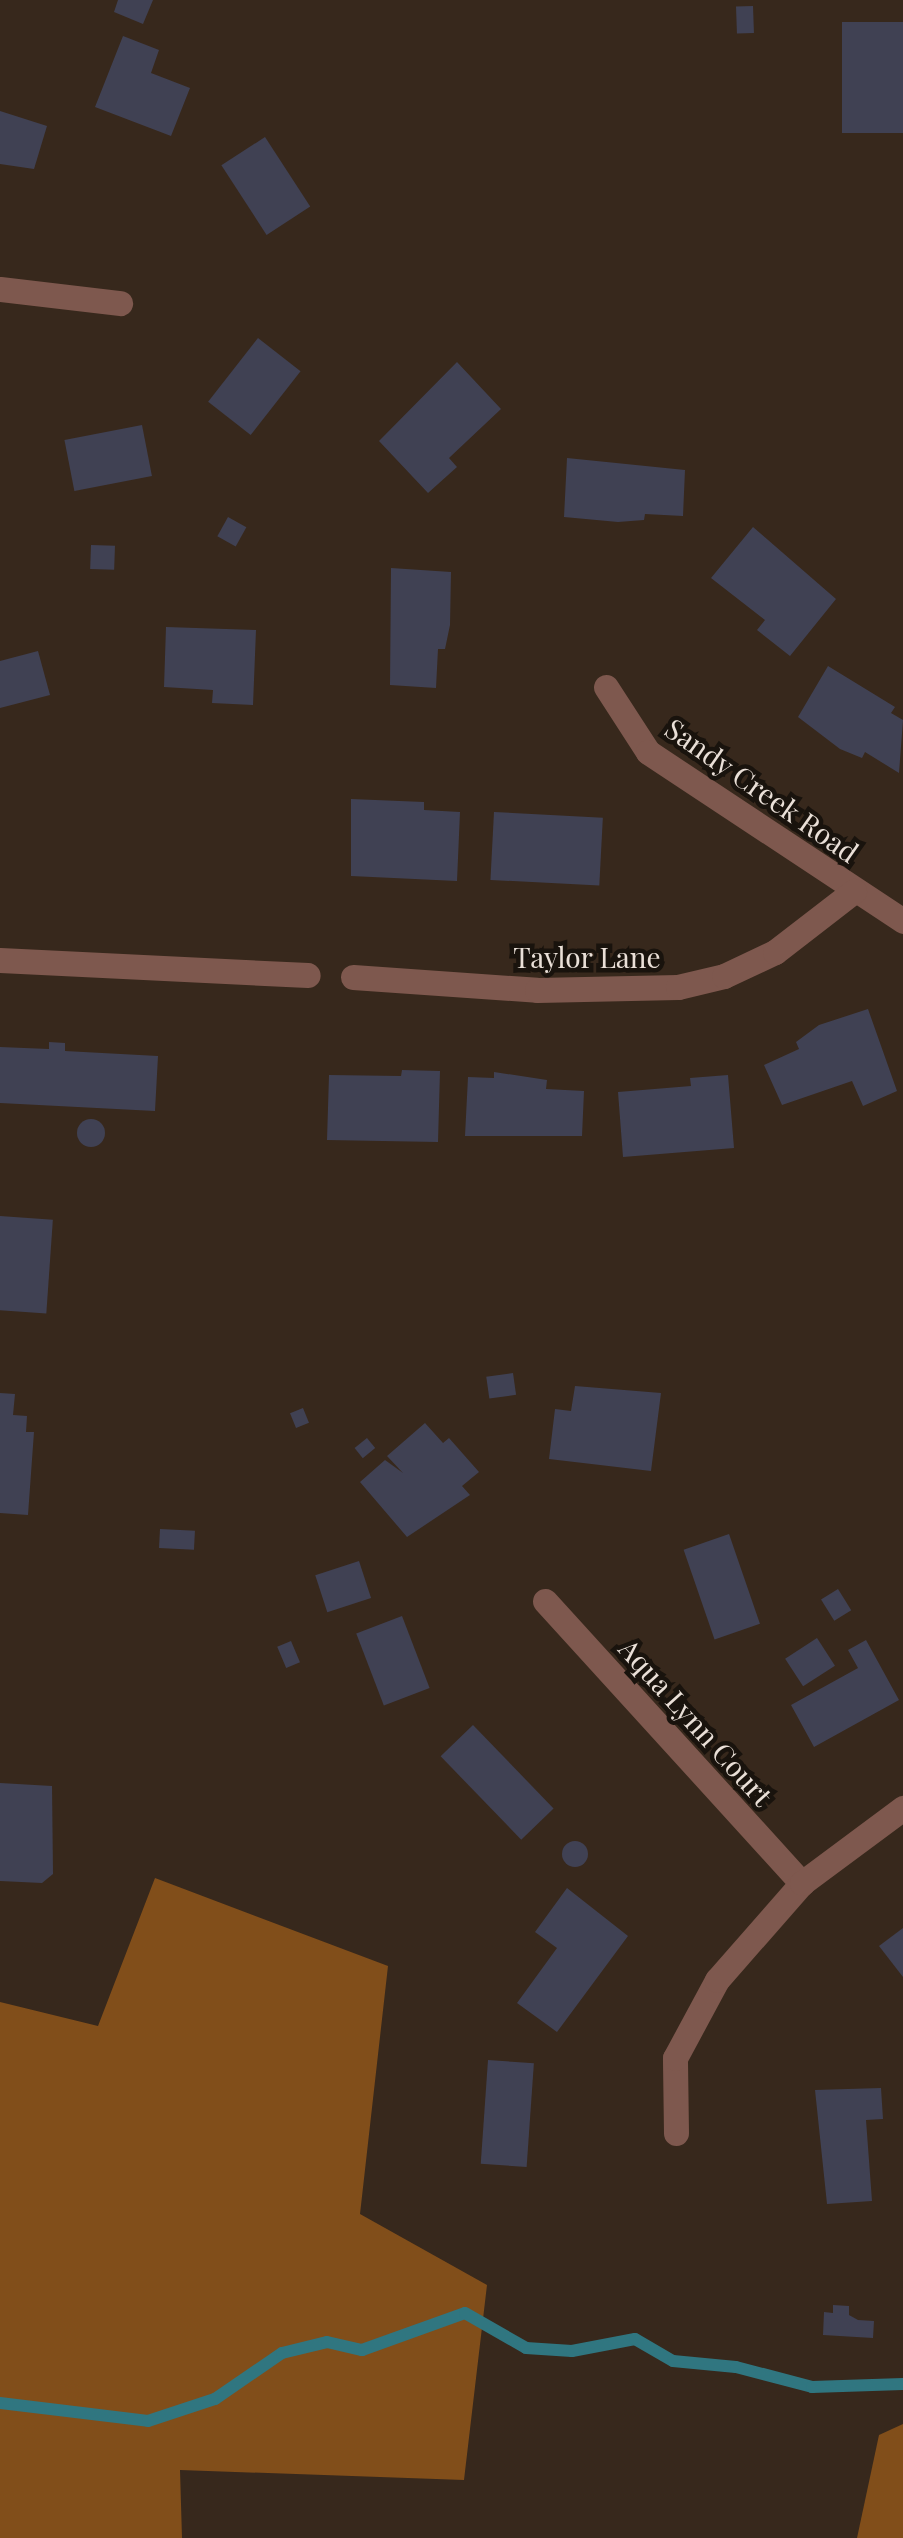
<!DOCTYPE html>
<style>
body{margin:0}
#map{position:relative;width:903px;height:2538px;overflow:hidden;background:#37281c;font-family:"Playfair Display",serif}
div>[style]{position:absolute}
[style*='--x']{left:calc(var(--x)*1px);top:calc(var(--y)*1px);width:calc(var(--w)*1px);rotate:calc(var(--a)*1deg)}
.forest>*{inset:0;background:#814e1a}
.stream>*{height:12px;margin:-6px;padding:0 6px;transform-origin:6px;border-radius:6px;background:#307680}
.building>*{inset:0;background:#404153;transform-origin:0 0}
.round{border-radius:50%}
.minor>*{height:25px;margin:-12.5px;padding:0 12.5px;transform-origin:12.5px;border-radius:12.5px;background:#7e584e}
span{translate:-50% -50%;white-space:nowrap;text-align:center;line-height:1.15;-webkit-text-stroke:9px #19130d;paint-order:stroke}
.street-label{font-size:28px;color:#eae0d8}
</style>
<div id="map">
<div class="forest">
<i style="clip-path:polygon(155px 1878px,388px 1966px,360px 2214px,487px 2285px,464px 2480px,180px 2470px,182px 2538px,0 2538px,0 2002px,98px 2026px)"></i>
<i style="clip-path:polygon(903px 2424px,903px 2538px,857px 2538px,879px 2435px)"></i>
</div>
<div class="stream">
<i style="--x:0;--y:2403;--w:149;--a:6.9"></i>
<i style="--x:148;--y:2421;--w:71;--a:-18.2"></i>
<i style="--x:215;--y:2399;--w:81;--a:-34.5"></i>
<i style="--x:282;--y:2353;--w:46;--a:-13.7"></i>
<i style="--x:327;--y:2342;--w:36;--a:13"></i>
<i style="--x:362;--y:2350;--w:109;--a:-19.8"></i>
<i style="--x:465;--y:2313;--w:70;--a:29.8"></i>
<i style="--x:526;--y:2348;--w:46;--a:3.7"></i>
<i style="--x:572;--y:2351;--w:64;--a:-10.8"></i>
<i style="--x:635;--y:2339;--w:44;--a:30.1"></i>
<i style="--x:673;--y:2361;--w:63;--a:5.4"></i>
<i style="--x:736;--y:2367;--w:79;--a:14.7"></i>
<i style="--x:812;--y:2387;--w:91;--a:-1.9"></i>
</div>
<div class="building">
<i style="clip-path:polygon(118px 0,153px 0,143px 24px,114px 12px)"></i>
<i style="left:753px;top:6px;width:27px;height:17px;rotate:88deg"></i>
<i style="left:903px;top:22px;width:111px;height:61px;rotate:90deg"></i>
<i style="clip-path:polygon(123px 36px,159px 50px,151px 73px,190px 88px,171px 136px,95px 107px)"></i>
<i style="clip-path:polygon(0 111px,47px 126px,34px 169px,0 164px)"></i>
<i style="left:265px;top:137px;width:83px;height:52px;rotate:57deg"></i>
<i style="left:258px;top:338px;width:54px;height:81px;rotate:38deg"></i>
<i style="clip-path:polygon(457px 362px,501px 409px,449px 458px,457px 467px,428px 493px,379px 441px)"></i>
<i style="left:142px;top:425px;width:52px;height:79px;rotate:79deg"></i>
<i style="clip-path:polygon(567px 458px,685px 470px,683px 516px,645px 514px,644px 520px,618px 522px,564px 517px)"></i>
<i style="left:228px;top:517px;width:21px;height:22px;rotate:29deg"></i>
<i style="clip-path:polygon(753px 527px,836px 599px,790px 656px,757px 630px,765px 620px,711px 578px)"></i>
<i style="left:91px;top:545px;width:24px;height:24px;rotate:2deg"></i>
<i style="clip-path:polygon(391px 568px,451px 572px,450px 625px,445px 649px,438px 649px,436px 688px,390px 685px)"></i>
<i style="clip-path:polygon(166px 627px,256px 630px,253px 705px,212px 703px,213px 690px,164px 687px)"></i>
<i style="clip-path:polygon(38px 651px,50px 695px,0 708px,0 661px)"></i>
<i style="clip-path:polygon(828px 666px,895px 707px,891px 713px,903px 720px,899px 773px,865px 752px,862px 758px,840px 749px,798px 717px)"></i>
<i style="clip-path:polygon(351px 799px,424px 802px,424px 810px,460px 812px,457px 881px,351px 876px)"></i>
<i style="left:494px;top:812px;width:109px;height:68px;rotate:3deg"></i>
<i style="clip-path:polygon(868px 1009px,897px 1091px,863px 1106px,852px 1081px,782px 1105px,764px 1065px,799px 1049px,796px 1042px,819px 1025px)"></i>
<i style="clip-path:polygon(49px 1042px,65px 1043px,65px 1051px,158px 1056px,155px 1111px,0 1103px,0 1047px,49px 1049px)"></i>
<i style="clip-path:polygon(402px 1070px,440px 1071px,438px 1142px,327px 1140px,329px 1075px,401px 1076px)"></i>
<i style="clip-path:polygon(494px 1072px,547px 1080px,546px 1089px,584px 1091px,582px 1136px,465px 1136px,468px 1077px,494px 1078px)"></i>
<i style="clip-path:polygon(728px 1075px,734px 1148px,623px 1157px,618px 1092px,691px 1086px,690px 1078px)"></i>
<i class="round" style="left:77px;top:1119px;width:28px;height:28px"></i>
<i style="left:0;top:1216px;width:53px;height:94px;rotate:4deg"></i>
<i style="left:513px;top:1373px;width:22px;height:27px;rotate:82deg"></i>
<i style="clip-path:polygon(575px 1386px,661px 1393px,651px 1471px,549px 1459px,555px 1409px,571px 1411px)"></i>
<i style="clip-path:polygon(0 1393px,15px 1394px,13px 1415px,27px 1416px,26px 1432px,34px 1432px,28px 1515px,0 1513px)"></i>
<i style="left:303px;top:1408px;width:16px;height:14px;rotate:68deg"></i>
<i style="clip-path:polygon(425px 1423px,443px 1443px,449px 1438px,479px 1472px,462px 1486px,470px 1495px,407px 1537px,360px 1482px,385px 1460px,403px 1473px,387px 1456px)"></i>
<i style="left:367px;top:1438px;width:13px;height:16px;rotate:51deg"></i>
<i style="left:160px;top:1529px;width:35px;height:19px;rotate:3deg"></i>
<i style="left:729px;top:1534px;width:95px;height:48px;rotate:71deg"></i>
<i style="left:359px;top:1561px;width:39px;height:46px;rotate:72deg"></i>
<i style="left:838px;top:1589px;width:25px;height:20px;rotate:58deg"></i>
<i style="left:402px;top:1616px;width:77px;height:49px;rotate:69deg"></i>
<i style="left:817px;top:1638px;width:33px;height:38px;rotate:57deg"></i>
<i style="clip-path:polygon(866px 1640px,899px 1700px,814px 1747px,791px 1705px,858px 1668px,848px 1650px)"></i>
<i style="left:291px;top:1641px;width:23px;height:15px;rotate:67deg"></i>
<i style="left:473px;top:1725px;width:116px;height:45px;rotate:46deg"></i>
<i style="clip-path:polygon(0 1783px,52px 1786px,53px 1874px,42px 1883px,0 1881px)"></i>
<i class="round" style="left:562px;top:1841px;width:26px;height:26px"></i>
<i style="clip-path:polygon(567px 1888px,628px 1936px,557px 2032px,517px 2003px,557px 1948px,535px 1932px)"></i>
<i style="clip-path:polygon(903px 1928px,903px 1977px,879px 1946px)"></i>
<i style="left:488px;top:2060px;width:46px;height:104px;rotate:4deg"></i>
<i style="clip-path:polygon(881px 2088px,883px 2119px,866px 2120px,872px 2201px,827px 2204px,815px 2090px)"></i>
<i style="clip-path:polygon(833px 2305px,849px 2306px,849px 2315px,858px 2320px,874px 2321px,873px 2338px,823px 2335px,824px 2312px,833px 2313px)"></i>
</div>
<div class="minor">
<i style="--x:0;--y:289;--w:121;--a:6.7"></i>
<i style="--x:606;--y:687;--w:77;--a:57.1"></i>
<i style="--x:648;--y:752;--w:306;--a:33.5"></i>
<i style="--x:0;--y:960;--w:308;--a:2.8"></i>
<i style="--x:353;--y:977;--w:184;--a:4"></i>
<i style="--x:537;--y:990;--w:141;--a:-1.2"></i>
<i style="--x:678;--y:987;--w:47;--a:-13.4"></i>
<i style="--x:724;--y:976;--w:56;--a:-25.2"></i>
<i style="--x:775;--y:952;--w:100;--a:-37.7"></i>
<i style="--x:545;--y:1601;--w:382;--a:47.7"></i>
<i style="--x:676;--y:2133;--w:75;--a:-90.8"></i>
<i style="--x:675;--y:2058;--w:89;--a:-61.7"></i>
<i style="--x:717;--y:1980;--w:129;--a:-48.8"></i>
<i style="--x:802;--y:1883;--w:126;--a:-36.6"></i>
</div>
<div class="street-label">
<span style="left:762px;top:790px;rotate:35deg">Sandy Creek Road</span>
<span style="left:587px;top:957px">Taylor Lane</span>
<span style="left:696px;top:1722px;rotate:48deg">Aqua Lynn Court</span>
</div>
</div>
